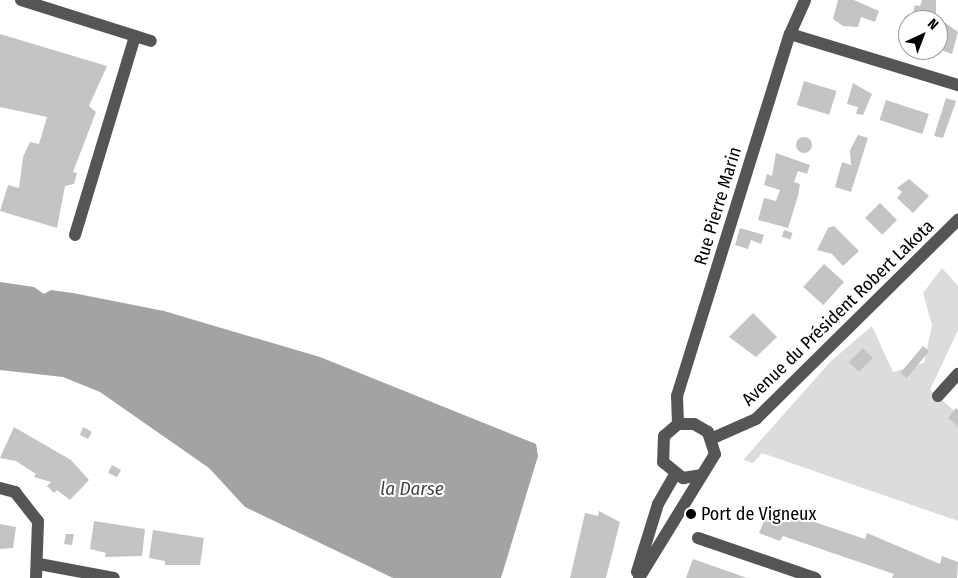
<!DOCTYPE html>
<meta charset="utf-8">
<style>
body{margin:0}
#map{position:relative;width:958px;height:578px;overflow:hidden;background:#fff;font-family:"Fira Sans Condensed",sans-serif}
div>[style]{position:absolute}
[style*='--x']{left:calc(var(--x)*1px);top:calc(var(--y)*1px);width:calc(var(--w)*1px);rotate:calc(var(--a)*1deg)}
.green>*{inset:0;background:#dcdcdc}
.water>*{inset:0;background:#a3a3a3}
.building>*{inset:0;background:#c4c4c4;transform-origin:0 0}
.round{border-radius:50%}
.minor>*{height:12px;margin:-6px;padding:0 6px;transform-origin:6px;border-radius:6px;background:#555}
.dots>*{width:14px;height:14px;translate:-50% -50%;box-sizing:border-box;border:2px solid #fff;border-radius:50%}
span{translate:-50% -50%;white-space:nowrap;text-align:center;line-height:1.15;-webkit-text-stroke:4px #fff;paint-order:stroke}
.street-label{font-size:18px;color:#000}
.poi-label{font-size:18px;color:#000}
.left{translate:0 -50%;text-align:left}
.water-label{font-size:19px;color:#444;font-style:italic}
.north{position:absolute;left:898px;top:10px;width:50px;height:50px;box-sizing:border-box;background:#fff;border:1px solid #999;border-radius:50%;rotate:43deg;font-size:14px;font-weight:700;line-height:20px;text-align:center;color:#000}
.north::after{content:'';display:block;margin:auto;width:18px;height:22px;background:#000;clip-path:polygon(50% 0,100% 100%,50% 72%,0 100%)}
</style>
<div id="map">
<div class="green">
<i style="clip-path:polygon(942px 268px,958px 286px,958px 330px,930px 390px,958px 414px,958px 521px,762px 453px,753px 463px,743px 460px,831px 361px,872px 326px,893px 372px,924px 363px,932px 325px,923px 293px)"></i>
</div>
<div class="water">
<i style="clip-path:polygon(0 282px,34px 287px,44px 294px,51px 290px,73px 293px,164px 311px,320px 357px,536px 444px,538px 456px,501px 578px,393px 578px,245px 507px,209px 468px,100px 392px,63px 377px,0 370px)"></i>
</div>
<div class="building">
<i style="clip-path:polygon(838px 0,854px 0,879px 11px,875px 22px,861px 17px,858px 27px,843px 26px,833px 19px)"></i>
<i style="clip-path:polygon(922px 0,936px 0,936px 20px,911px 20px,915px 5px,920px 6px)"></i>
<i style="clip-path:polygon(944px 22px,958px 32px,952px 54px,938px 49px,938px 26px)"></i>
<i style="clip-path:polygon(0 34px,107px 66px,89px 106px,96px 112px,73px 172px,77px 173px,74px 184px,65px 186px,57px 228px,0 211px,8px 185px,19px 188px,23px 157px,30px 142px,39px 144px,47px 117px,0 107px)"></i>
<i style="left:804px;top:81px;width:34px;height:25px;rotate:17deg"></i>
<i style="clip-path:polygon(853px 83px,872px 94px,863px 115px,856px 114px,858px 107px,847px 104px)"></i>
<i style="clip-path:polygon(946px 98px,956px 101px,943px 138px,934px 136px)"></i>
<i style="left:886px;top:100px;width:45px;height:21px;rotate:18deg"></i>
<i style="clip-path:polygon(858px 135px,868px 138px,851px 192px,835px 187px,842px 162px,851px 165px,850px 150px)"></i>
<i class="round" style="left:796px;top:137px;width:16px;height:16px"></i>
<i style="clip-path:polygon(776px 153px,810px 165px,807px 174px,798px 171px,794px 182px,800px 184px,798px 196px,788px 228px,758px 220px,764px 198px,776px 201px,780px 190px,764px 185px,767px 174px,772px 176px)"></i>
<i style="clip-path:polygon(909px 179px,929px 196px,913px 213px,897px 198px,902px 192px,897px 188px)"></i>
<i style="left:880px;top:203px;width:24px;height:21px;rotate:45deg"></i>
<i style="clip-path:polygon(834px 226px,859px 251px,843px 266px,832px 254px,817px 250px,828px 228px)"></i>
<i style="clip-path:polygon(740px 228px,764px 235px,761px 244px,751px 240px,748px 249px,735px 245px)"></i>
<i style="left:784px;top:230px;width:9px;height:7px;rotate:18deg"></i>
<i style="left:824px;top:264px;width:27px;height:31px;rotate:42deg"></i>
<i style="clip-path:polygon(753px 313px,777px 337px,756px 357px,729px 337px)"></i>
<i style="left:923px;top:346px;width:8px;height:35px;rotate:40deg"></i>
<i style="left:863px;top:348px;width:14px;height:20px;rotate:45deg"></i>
<i style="clip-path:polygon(956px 408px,958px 410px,958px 427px,948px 418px)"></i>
<i style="clip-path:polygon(14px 427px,71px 460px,89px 480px,70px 500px,57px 490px,54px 493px,47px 486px,51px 482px,34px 477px,36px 474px,16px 461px,0 458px)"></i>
<i style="clip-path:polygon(83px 427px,92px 432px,88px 439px,80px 435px)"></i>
<i style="clip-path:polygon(112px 465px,121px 470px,117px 477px,108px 473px)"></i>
<i style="clip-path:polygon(770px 507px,865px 539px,867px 533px,940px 564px,942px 556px,958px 562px,957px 578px,892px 578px,894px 574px,783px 536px,780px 541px,759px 533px)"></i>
<i style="clip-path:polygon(599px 511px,620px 522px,606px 578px,570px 578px,585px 513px,598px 516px)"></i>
<i style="clip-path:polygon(94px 521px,145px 529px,142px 556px,105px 557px,106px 553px,90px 549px)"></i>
<i style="clip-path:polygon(0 524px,16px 527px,13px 548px,0 549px)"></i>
<i style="clip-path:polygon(153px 530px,204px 538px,200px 565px,165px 565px,165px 561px,149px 558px)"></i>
<i style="clip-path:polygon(66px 534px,74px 534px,72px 545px,64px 544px)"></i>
<i style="clip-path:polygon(693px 559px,747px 578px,686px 578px)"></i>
</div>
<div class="minor">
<i style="--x:21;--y:0;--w:136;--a:17.5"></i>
<i style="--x:790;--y:34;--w:176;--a:16.9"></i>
<i style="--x:75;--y:235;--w:208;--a:-73.2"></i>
<i style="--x:938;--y:396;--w:30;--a:-48"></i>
<i style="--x:678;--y:424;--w:28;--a:-92"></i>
<i style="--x:677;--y:396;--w:379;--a:-72.7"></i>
<i style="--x:790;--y:34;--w:37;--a:-66"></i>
<i style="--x:713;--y:438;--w:47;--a:-23.8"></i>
<i style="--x:756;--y:419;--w:284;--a:-44.6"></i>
<i style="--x:0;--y:488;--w:16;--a:15"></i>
<i style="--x:15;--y:492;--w:37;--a:52"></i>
<i style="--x:38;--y:521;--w:57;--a:92"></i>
<i style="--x:698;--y:538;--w:124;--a:18.9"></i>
<i style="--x:39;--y:564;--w:76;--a:10.6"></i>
<i style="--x:637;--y:572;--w:71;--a:-72.8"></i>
<i style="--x:658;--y:504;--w:34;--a:-60"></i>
<i style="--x:639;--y:578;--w:145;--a:-58.5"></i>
<i style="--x:715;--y:454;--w:23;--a:-108"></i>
<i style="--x:708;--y:432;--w:16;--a:-150"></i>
<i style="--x:694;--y:424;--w:16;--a:180"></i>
<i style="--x:678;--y:424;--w:18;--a:139"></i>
<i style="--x:664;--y:436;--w:26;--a:92"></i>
<i style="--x:663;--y:462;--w:26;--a:39"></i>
<i style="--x:683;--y:478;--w:18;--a:-9"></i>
</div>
<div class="dots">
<i style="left:691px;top:514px;background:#000"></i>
</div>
<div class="street-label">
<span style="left:718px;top:206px;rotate:-73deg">Rue Pierre Marin</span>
<span style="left:838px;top:313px;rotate:-44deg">Avenue du Président Robert Lakota</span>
</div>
<div class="poi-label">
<span class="left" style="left:701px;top:514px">Port de Vigneux</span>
</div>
<div class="water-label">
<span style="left:412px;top:489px">la Darse</span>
</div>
<div class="north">N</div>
</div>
